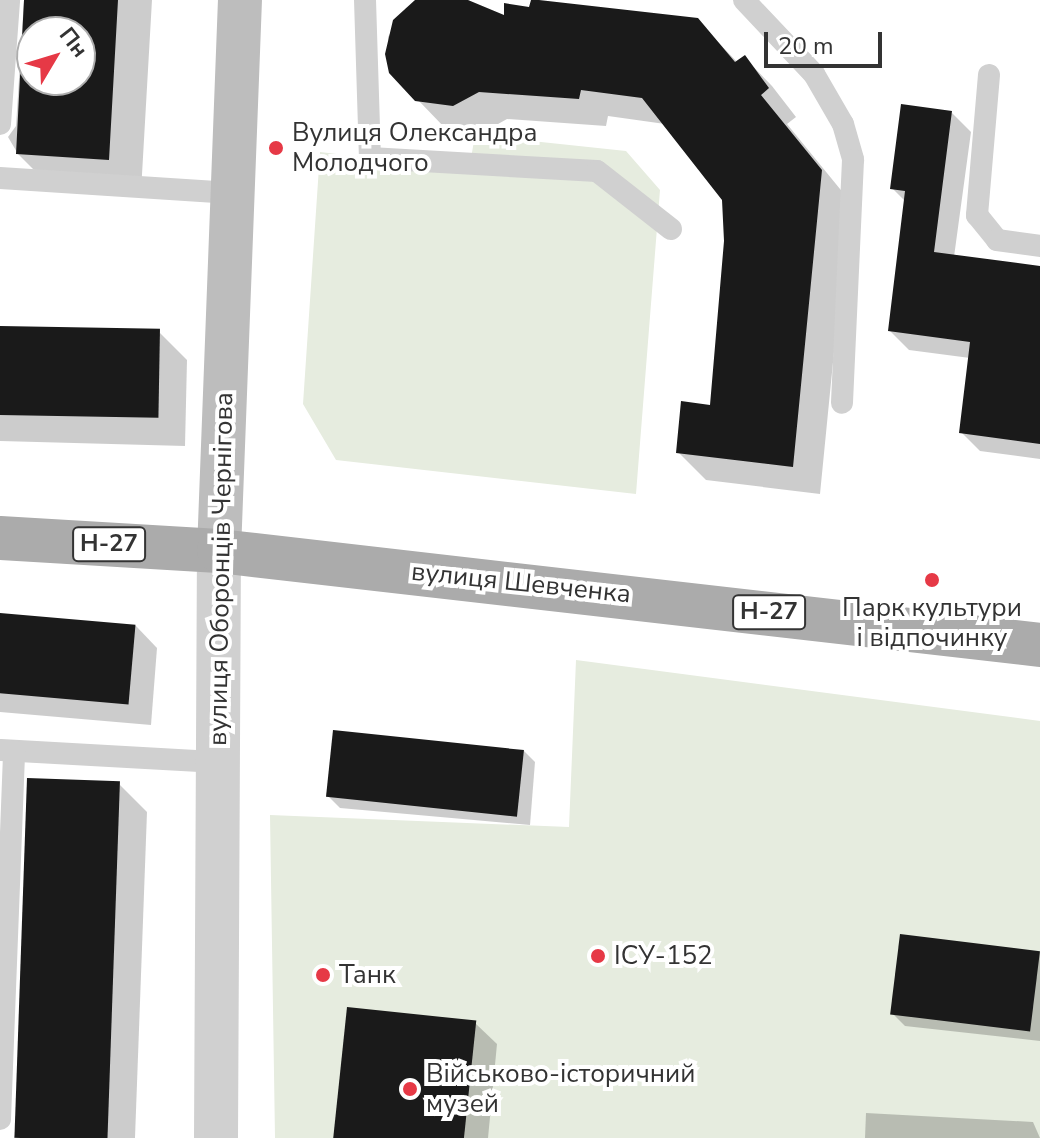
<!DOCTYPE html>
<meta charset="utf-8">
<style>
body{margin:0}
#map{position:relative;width:1040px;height:1138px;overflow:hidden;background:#fff;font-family:"Nunito Sans",sans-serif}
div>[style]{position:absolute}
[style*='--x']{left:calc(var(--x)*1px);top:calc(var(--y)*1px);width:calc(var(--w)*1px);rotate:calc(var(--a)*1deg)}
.green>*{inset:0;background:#e6ecdf}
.shadow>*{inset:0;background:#0003}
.building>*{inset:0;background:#1a1a1a;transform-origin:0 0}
.service>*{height:22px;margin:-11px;padding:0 11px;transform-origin:11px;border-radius:11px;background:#d0d0d0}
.minor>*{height:44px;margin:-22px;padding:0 22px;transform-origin:22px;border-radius:22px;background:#d0d0d0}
.secondary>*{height:44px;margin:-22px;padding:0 22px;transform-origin:22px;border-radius:22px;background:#bdbdbd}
.primary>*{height:44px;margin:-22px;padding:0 22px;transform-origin:22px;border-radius:22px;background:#ababab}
.dots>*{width:22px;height:22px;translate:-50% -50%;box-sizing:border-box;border:4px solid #fff;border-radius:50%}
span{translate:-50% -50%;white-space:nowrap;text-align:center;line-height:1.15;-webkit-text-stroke:8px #fff;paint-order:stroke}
.shield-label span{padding:2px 6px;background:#fff;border:2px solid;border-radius:6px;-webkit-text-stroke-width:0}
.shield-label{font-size:24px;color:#333;font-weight:700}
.poi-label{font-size:26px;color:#333}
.left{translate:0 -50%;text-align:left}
.street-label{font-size:26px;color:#333}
.north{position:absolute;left:16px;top:16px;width:80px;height:80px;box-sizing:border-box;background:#fff;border:2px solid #adadad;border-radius:50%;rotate:52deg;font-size:22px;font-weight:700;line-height:32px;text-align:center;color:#333}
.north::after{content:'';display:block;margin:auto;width:28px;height:36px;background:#e63946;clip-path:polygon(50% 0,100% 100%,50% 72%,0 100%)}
.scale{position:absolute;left:764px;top:32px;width:118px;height:36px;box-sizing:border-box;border:4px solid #333;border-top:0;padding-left:10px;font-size:24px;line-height:28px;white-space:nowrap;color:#333;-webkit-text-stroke:6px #fff;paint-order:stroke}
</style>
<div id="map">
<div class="green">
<i style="clip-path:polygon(475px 135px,626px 151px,660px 190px,636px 494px,336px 460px,303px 404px,320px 152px,469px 170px)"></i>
<i style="clip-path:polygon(576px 660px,1040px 721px,1040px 1138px,275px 1138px,270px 815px,569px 827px)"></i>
</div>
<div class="shadow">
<i style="clip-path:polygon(evenodd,24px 0,152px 0,141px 192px,51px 187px,18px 154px,8px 137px,16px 126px,24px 0,32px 32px,80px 32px,80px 80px,32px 80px,32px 32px)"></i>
<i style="clip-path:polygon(425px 0,462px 0,505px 18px,697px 20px,738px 63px,745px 58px,772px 86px,796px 117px,787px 124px,849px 200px,820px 494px,706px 480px,678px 452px,712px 407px,726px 241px,724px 199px,665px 124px,608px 116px,606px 126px,507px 119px,482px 133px,445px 128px,391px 72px,388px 37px,406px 8px)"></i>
<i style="clip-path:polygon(952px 113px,971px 132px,954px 257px,1040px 268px,1040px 459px,980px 451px,961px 432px,970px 358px,909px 350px,890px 331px,906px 202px,892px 188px)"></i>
<i style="clip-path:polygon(0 328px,159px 332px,187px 360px,185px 446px,0 441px)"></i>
<i style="clip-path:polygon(0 615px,136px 626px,157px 648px,151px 725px,0 712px)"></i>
<i style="clip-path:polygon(523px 750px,535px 762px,530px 825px,340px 808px,328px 796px)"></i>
<i style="clip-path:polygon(119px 784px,147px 812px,135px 1138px,14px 1138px)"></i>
<i style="clip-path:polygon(1040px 952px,1040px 1041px,905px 1026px,893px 1014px)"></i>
<i style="clip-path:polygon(475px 1023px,497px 1044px,488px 1138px,335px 1138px)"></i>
<i style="clip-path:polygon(866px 1113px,1033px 1122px,1040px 1138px,865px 1138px)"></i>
</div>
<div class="building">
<i style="clip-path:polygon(evenodd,24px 0,118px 0,109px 160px,16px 154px,24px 0,32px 32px,80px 32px,80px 80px,32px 80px,32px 32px)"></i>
<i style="clip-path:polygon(415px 0,468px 0,504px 15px,504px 3px,529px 7px,531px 0,539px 0,698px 18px,735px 62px,745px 55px,769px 88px,761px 95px,822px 170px,793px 467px,676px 453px,681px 401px,710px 405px,724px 241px,722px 200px,642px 98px,581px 90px,579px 99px,479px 92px,453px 106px,415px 101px,389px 73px,385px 54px,393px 20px)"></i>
<i style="clip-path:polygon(901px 104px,952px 111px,934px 252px,1040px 266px,1040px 444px,959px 433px,970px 342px,888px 331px,905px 191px,890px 189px)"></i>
<i style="left:0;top:326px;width:160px;height:89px;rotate:1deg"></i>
<i style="left:0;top:613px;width:136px;height:80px;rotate:5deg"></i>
<i style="left:333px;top:730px;width:192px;height:67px;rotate:6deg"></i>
<i style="left:27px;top:778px;width:93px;height:360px;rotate:2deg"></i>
<i style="left:900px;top:934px;width:141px;height:81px;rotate:7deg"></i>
<i style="left:347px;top:1007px;width:130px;height:132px;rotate:6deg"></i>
</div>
<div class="service">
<i style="--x:365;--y:0;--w:158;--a:88.2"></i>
<i style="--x:370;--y:158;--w:227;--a:3.3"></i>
<i style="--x:597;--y:171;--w:94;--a:38.1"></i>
<i style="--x:744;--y:0;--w:102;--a:46.6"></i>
<i style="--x:814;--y:74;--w:58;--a:59.9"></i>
<i style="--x:843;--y:124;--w:37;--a:74"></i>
<i style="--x:853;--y:160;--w:243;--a:92.6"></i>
<i style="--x:989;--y:75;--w:141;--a:94.9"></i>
<i style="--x:977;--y:215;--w:32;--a:51"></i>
<i style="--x:997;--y:240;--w:43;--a:7.9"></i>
<i style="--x:0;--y:124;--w:124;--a:-85.8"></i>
<i style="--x:0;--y:178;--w:232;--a:3.7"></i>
<i style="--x:1;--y:750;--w:217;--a:3.2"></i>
<i style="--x:0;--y:1119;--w:368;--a:-87.8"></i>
</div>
<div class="minor">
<i style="--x:216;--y:1138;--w:587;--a:-89.71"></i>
</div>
<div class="secondary">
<i style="--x:219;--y:551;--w:551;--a:-87.82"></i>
</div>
<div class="primary">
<i style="--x:0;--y:538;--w:219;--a:3.4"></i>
<i style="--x:219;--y:551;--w:826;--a:6.53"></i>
</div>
<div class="dots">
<i style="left:276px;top:148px;background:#e63946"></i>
<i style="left:932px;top:580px;background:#e63946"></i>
<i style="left:598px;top:956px;background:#e63946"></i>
<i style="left:323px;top:975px;background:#e63946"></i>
<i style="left:410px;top:1089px;background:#e63946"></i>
</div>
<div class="shield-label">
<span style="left:109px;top:544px">Н-27</span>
<span style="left:769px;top:612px">Н-27</span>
</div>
<div class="poi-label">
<span class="left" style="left:292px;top:148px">Вулиця Олександра<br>Молодчого</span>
<span style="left:932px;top:623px">Парк культури<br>і відпочинку</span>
<span class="left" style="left:614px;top:956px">ІСУ-152</span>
<span class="left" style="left:339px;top:975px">Танк</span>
<span class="left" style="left:426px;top:1089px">Військово-історичний<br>музей</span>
</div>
<div class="street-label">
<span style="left:221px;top:569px;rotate:-89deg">вулиця Оборонців Чернігова</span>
<span style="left:521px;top:583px;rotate:6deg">вулиця Шевченка</span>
</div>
<div class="north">Пн</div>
<div class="scale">20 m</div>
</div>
